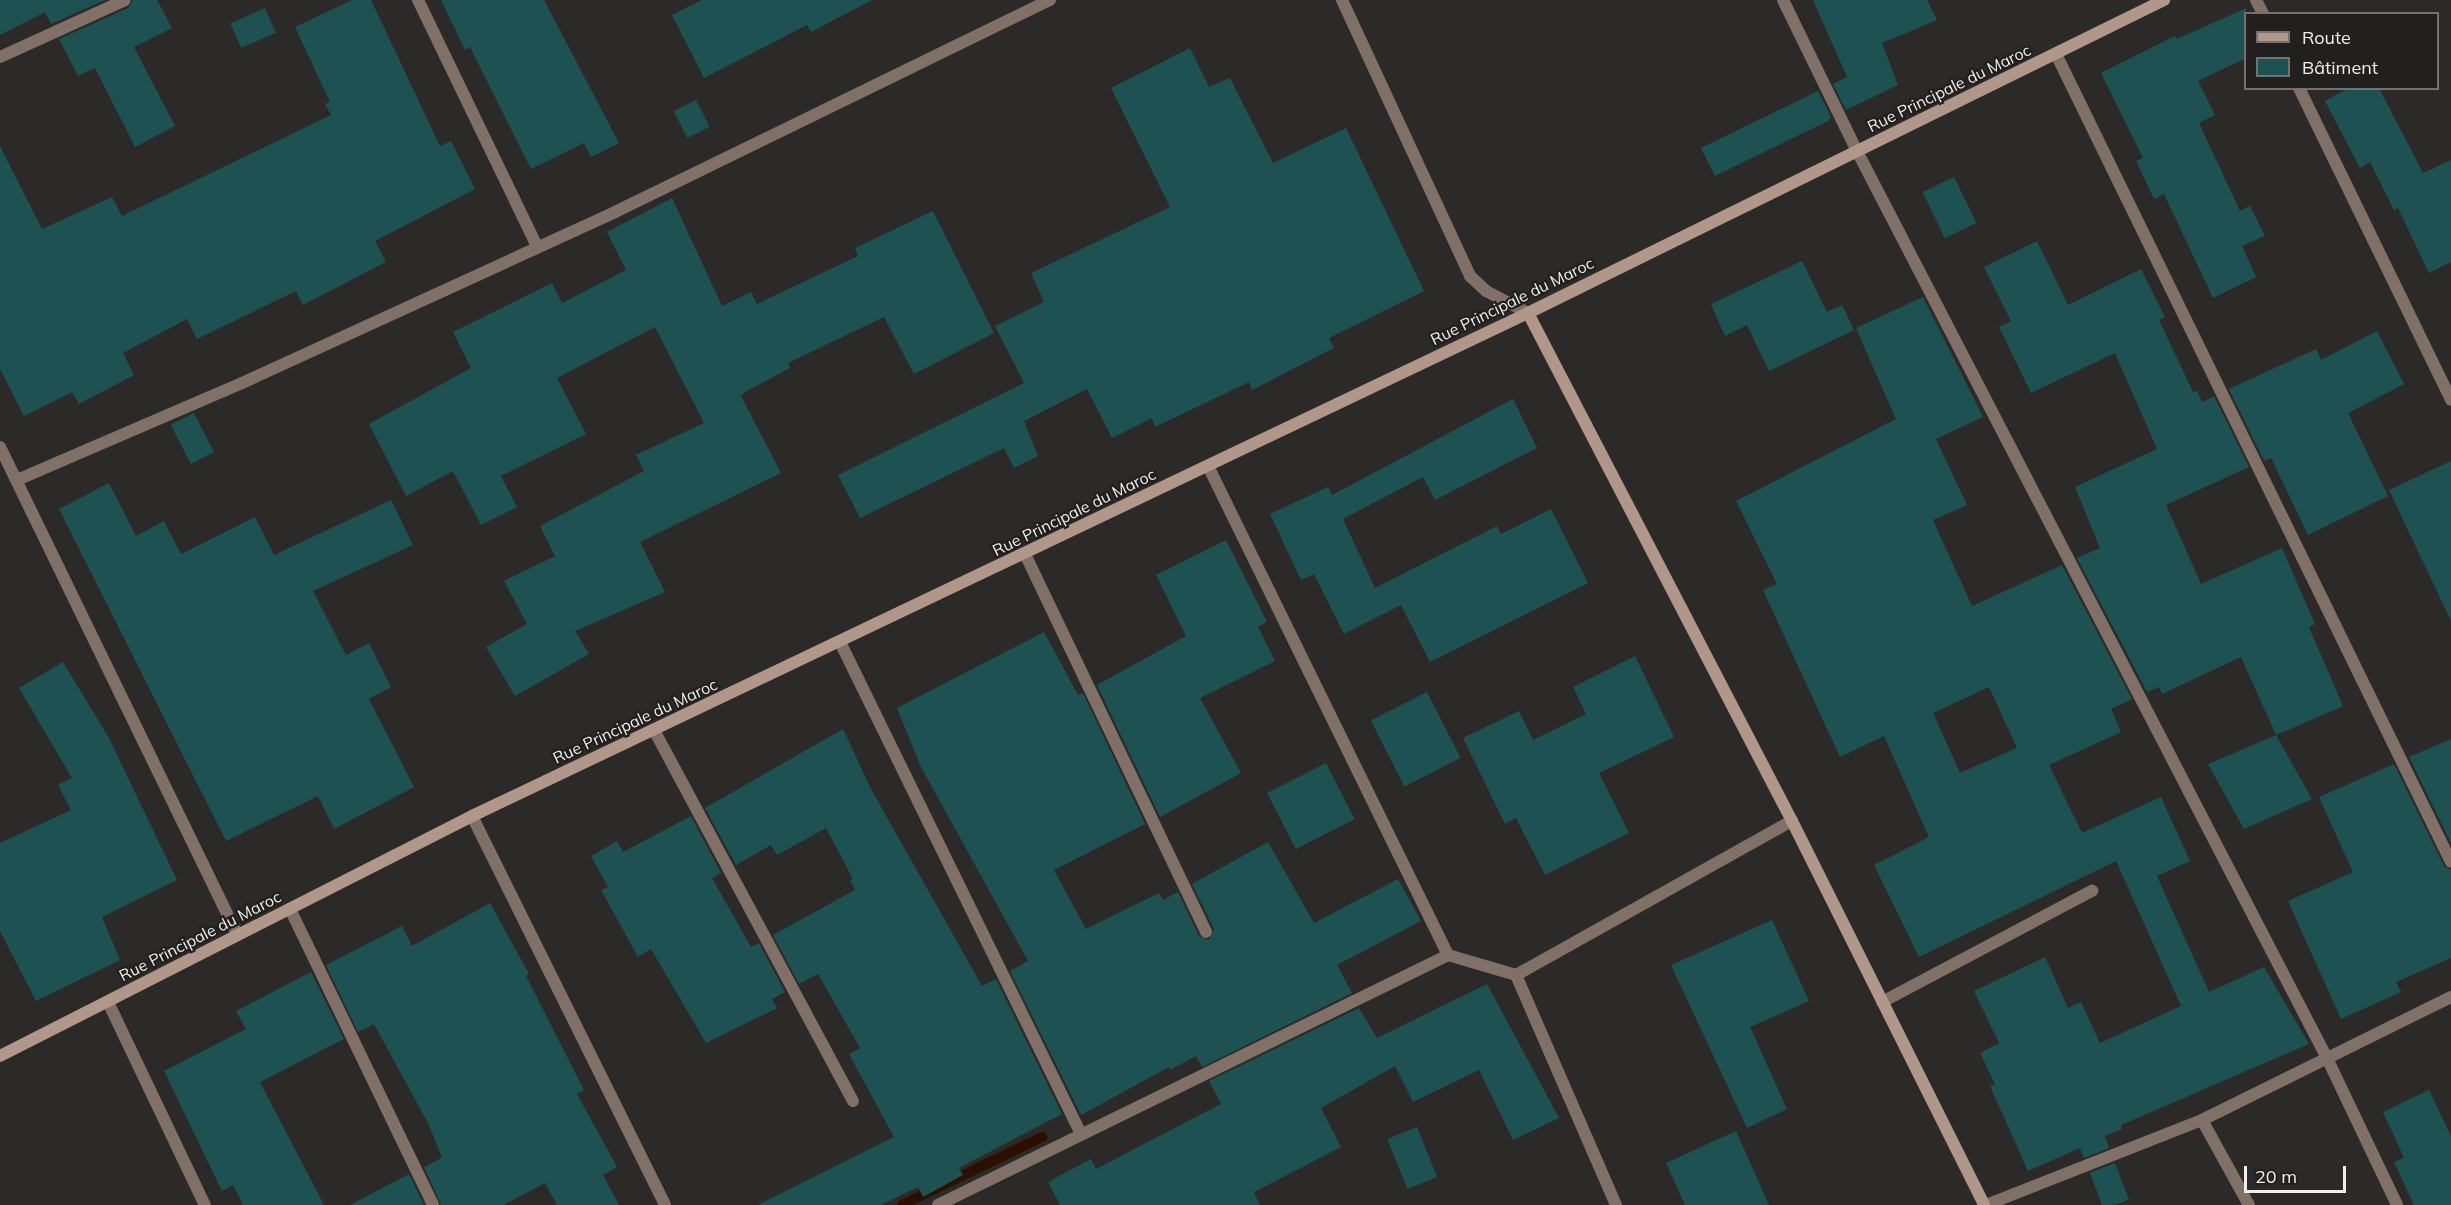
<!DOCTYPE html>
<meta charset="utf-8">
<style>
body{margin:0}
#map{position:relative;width:2451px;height:1205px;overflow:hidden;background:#2c2a28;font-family:Mulish,sans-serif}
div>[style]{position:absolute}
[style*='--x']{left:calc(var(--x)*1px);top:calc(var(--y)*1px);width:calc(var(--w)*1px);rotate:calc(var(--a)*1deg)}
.stream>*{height:10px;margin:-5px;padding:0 5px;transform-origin:5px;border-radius:5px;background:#2b1000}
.building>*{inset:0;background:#1e5151;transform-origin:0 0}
.lane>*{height:12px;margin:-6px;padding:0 6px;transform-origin:6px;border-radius:6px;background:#807067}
.street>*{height:12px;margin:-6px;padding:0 6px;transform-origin:6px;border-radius:6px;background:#807067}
.secondary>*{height:12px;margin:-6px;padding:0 6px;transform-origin:6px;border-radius:6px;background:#b09789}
span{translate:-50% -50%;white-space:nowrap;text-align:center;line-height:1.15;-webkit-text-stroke:4.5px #22201f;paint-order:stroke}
.street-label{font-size:16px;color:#efeeed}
.legend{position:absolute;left:2244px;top:12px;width:195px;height:78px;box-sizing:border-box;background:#22201f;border:2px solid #747271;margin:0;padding:8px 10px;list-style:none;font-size:18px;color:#efeeed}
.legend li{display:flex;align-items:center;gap:12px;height:30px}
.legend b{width:30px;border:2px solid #747271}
.scale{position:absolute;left:2244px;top:1166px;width:102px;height:27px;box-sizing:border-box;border:3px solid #efeeed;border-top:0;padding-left:8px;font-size:18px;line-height:21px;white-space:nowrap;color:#efeeed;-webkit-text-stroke:4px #22201f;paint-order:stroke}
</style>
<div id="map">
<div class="stream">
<i style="--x:902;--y:1205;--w:156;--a:-25.9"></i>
</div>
<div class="building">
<i style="clip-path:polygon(0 0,105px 0,51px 24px,45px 12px,0 35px)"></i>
<i style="clip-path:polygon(133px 0,157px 0,172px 28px,134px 47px,175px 126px,135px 147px,95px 68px,78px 76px,59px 39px,128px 8px)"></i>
<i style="clip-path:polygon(352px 0,371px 0,440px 146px,451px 141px,475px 189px,375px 241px,386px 262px,303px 305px,296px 291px,197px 339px,187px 319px,123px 353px,134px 375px,79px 404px,72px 392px,24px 416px,0 369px,0 146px,42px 229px,112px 197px,122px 216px,331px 115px,325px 104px,330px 102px,295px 27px)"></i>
<i style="clip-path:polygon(441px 0,544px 0,619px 143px,591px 157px,584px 143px,531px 169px,470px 47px,465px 50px)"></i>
<i style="clip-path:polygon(702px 0,872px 0,811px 32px,807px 25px,704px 78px,672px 15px)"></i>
<i style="clip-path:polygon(1813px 0,1927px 0,1937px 20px,1882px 43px,1898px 85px,1846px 110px,1833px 84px,1847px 77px)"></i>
<i style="left:265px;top:8px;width:27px;height:38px;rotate:66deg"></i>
<i style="clip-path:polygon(2246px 8px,2246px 58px,2198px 81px,2215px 115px,2199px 123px,2240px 211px,2250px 206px,2265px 236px,2242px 246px,2256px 277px,2213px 298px,2164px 194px,2154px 199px,2136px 161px,2143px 158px,2101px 73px,2175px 36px,2177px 39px)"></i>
<i style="clip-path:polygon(1190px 48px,1209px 87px,1230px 78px,1273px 163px,1346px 128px,1424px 291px,1329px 338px,1334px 348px,1252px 390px,1249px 382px,1155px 427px,1152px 418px,1112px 438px,1087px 389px,1024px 421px,1038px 456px,1014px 468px,1004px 448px,860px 518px,838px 475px,1024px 383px,995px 326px,1044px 302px,1031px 273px,1170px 207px,1111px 88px)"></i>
<i style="clip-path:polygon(2349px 88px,2379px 88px,2423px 173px,2451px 160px,2451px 262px,2429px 273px,2398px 208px,2394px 210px,2370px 162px,2360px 168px,2325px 101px)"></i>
<i style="clip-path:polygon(1818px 91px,1831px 117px,1828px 121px,1715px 176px,1701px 148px)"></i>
<i style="left:696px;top:100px;width:30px;height:25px;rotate:63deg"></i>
<i style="left:1954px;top:177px;width:51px;height:35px;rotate:64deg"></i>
<i style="clip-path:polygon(672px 198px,722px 306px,751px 292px,757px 304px,858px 256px,855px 248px,933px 211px,994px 333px,914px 374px,884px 317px,788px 363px,790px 368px,745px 392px,741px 396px,781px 473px,640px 542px,665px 592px,575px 631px,589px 654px,515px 696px,486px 647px,527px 624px,504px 581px,555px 556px,540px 526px,644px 471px,636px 455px,704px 423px,655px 327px,557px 378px,586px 434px,501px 476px,517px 507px,481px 525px,453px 471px,406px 496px,369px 424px,471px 368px,453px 332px,552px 283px,562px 303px,626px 270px,607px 232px)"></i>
<i style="clip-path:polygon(2037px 241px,2068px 305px,2141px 269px,2165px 317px,2159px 320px,2193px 392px,2197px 391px,2202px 402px,2214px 396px,2249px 467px,2166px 505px,2201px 584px,2282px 548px,2315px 624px,2309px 627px,2343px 706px,2276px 735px,2312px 799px,2244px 829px,2208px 764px,2276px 735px,2241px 657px,2162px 694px,2159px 687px,2147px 692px,2077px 558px,2100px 548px,2075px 487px,2157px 449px,2115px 353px,2031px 393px,1999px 327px,2011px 321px,1984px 267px)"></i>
<i style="clip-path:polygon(1802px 261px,1827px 312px,1842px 305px,1854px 330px,1769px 371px,1747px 325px,1725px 336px,1711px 304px)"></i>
<i style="clip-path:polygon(evenodd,1923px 297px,1983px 417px,1936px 439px,1967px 505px,1933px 520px,1972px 606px,2062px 565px,2132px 699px,2111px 709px,2121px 732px,2049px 765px,2082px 833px,2161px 797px,2190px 861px,2157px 876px,2209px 992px,2264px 967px,2309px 1044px,2121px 1125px,2122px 1129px,2105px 1136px,2109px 1148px,2084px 1158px,2080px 1148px,2028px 1171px,1990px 1086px,1995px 1084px,1980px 1053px,1999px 1043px,1974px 991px,2045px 957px,2068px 1008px,2081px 1002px,2100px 1043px,2181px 1006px,2116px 861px,1919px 957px,1874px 865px,1929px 837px,1884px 736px,1840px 757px,1763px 590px,1777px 584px,1736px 501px,1896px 419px,1856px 328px,1923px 297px,1989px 687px,2017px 748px,1960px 773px,1933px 713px,1989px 687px)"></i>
<i style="clip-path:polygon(2377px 331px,2404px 384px,2348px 413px,2388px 496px,2308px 535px,2271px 458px,2264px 461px,2229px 389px,2316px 349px,2321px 360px)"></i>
<i style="clip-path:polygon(1513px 399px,1537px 448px,1435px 500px,1423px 477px,1343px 519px,1375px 588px,1497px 526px,1501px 534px,1551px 509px,1588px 583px,1430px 662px,1401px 605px,1344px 634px,1314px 574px,1301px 580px,1270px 514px,1328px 487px,1332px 495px)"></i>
<i style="left:194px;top:413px;width:44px;height:26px;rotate:63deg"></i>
<i style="clip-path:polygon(2451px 461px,2451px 621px,2389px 490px)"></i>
<i style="clip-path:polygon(109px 483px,136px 536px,164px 521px,181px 554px,255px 517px,274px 555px,391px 500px,413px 545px,313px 591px,346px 655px,369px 643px,391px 687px,369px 699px,414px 787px,334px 829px,318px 796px,226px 841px,59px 509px)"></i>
<i style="clip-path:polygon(1226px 540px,1267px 622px,1258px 627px,1275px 661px,1200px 698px,1241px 773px,1160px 817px,1097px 685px,1186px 636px,1156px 575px)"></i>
<i style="clip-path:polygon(1044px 632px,1078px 695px,1083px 693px,1145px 824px,1054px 870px,1086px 929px,1159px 893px,1163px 900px,1178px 892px,1199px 936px,1209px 940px,1214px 929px,1192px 884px,1268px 842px,1314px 923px,1398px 879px,1421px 921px,1337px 965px,1352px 993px,1202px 1067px,1196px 1056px,1170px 1070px,1169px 1067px,1081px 1115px,1010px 971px,1028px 961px,921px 767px,897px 708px)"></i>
<i style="clip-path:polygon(1635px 656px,1674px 737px,1599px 773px,1629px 833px,1545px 875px,1516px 818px,1505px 824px,1463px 738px,1519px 711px,1533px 740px,1586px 714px,1573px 687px)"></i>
<i style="clip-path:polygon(63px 662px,109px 738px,177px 880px,102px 917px,120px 960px,36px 1001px,0 931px,0 843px,71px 810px,58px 785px,72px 778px,19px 688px)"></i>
<i style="left:1427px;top:692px;width:74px;height:63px;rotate:63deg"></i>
<i style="clip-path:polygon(843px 729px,871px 789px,982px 986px,996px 979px,1062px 1114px,959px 1168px,963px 1175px,923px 1197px,918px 1187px,881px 1205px,758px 1205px,894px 1137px,849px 1054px,860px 1048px,818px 974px,799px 984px,773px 935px,855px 890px,850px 880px,853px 879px,826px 828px,777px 855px,771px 845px,736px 865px,705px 808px)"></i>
<i style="clip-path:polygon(2451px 739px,2451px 843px,2409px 757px)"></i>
<i style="left:1326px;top:763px;width:63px;height:66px;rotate:63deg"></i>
<i style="clip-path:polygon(2394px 764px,2444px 866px,2451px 870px,2451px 958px,2396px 982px,2401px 992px,2341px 1019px,2288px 901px,2353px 872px,2319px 797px)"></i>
<i style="clip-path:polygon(691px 816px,721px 873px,712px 878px,751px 947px,759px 943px,785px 992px,772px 999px,777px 1008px,706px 1043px,651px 949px,638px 957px,601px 890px,608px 887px,591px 856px,617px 841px,623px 852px)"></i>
<i style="clip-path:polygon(490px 903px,529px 974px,526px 976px,584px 1090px,577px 1094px,617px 1167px,603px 1175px,619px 1205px,557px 1205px,545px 1183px,503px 1205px,441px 1205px,424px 1167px,442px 1158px,429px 1125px,374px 1024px,358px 1032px,326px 965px,402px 926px,412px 946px)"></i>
<i style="clip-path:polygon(1772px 920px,1809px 1001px,1750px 1027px,1787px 1109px,1747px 1128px,1671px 965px)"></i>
<i style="clip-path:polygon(311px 972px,344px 1039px,260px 1082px,324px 1205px,243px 1205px,233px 1185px,222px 1191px,164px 1071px,246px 1029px,236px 1011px)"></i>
<i style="clip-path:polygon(1487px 984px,1559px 1118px,1513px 1140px,1479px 1070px,1413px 1102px,1395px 1066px,1321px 1108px,1341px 1147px,1254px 1192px,1260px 1205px,1060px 1205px,1048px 1182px,1091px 1159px,1096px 1169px,1221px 1104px,1209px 1081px,1359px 1008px,1377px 1038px)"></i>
<i style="clip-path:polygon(2429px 1090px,2451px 1136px,2451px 1205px,2414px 1205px,2394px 1162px,2404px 1158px,2383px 1112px)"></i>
<i style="left:1417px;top:1127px;width:54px;height:32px;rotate:68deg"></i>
<i style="clip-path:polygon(1736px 1131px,1769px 1205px,1685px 1205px,1666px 1163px)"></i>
<i style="left:2115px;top:1163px;width:39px;height:27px;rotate:69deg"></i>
<i style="clip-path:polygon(409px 1174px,424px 1205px,350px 1205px)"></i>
</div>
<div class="lane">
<i style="--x:1882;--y:1002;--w:238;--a:-27.9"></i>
</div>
<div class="street">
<i style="--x:418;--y:0;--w:273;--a:64.2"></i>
<i style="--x:1342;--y:0;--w:304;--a:65.1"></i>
<i style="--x:1470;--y:276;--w:22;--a:43"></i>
<i style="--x:1486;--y:291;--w:47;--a:27.6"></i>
<i style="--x:1783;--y:0;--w:168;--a:63.9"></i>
<i style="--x:1857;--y:151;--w:1019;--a:62.61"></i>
<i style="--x:2326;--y:1056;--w:165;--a:64.5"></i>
<i style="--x:2256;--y:0;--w:16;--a:63"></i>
<i style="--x:2056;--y:54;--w:899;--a:63.95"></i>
<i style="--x:0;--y:57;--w:137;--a:-24.5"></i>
<i style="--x:2299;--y:88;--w:347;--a:64"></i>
<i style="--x:0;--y:447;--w:542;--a:64.05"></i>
<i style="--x:1208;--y:466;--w:545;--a:63.86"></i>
<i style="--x:17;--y:480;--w:245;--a:-23.3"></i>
<i style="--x:242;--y:383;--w:410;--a:-24.6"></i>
<i style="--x:615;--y:212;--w:484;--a:-26"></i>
<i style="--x:1025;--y:554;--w:419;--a:64.4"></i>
<i style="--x:840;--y:642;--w:548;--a:63.9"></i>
<i style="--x:654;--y:730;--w:421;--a:61.8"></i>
<i style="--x:472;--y:816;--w:434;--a:63.6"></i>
<i style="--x:290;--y:909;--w:329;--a:64.2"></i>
<i style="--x:1516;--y:975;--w:316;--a:-29.2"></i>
<i style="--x:108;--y:1002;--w:225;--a:64.5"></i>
<i style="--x:2202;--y:1120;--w:97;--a:61.1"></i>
<i style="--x:938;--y:1205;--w:568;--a:-26.11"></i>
<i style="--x:1448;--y:955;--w:71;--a:16.4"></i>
<i style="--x:1516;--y:975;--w:251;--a:66.5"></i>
<i style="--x:1986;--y:1205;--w:232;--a:-21.5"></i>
<i style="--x:2202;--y:1120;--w:278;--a:-26.3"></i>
</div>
<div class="secondary">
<i style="--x:1528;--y:313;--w:573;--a:62.54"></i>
<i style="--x:1792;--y:821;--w:429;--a:63.4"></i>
<i style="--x:0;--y:1056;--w:530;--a:-26.95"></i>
<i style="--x:472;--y:816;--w:1170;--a:-25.47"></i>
<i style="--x:1528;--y:313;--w:709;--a:-26.2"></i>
</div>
<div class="street-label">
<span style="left:1949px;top:88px;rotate:-26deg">Rue Principale du Maroc</span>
<span style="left:1512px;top:301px;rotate:-26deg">Rue Principale du Maroc</span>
<span style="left:1074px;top:512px;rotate:-26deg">Rue Principale du Maroc</span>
<span style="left:635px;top:721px;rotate:-25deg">Rue Principale du Maroc</span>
<span style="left:200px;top:936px;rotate:-27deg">Rue Principale du Maroc</span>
</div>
<ul class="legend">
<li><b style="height:8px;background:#b09789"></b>Route</li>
<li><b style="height:16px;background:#1e5151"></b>Bâtiment</li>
</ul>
<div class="scale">20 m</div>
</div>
